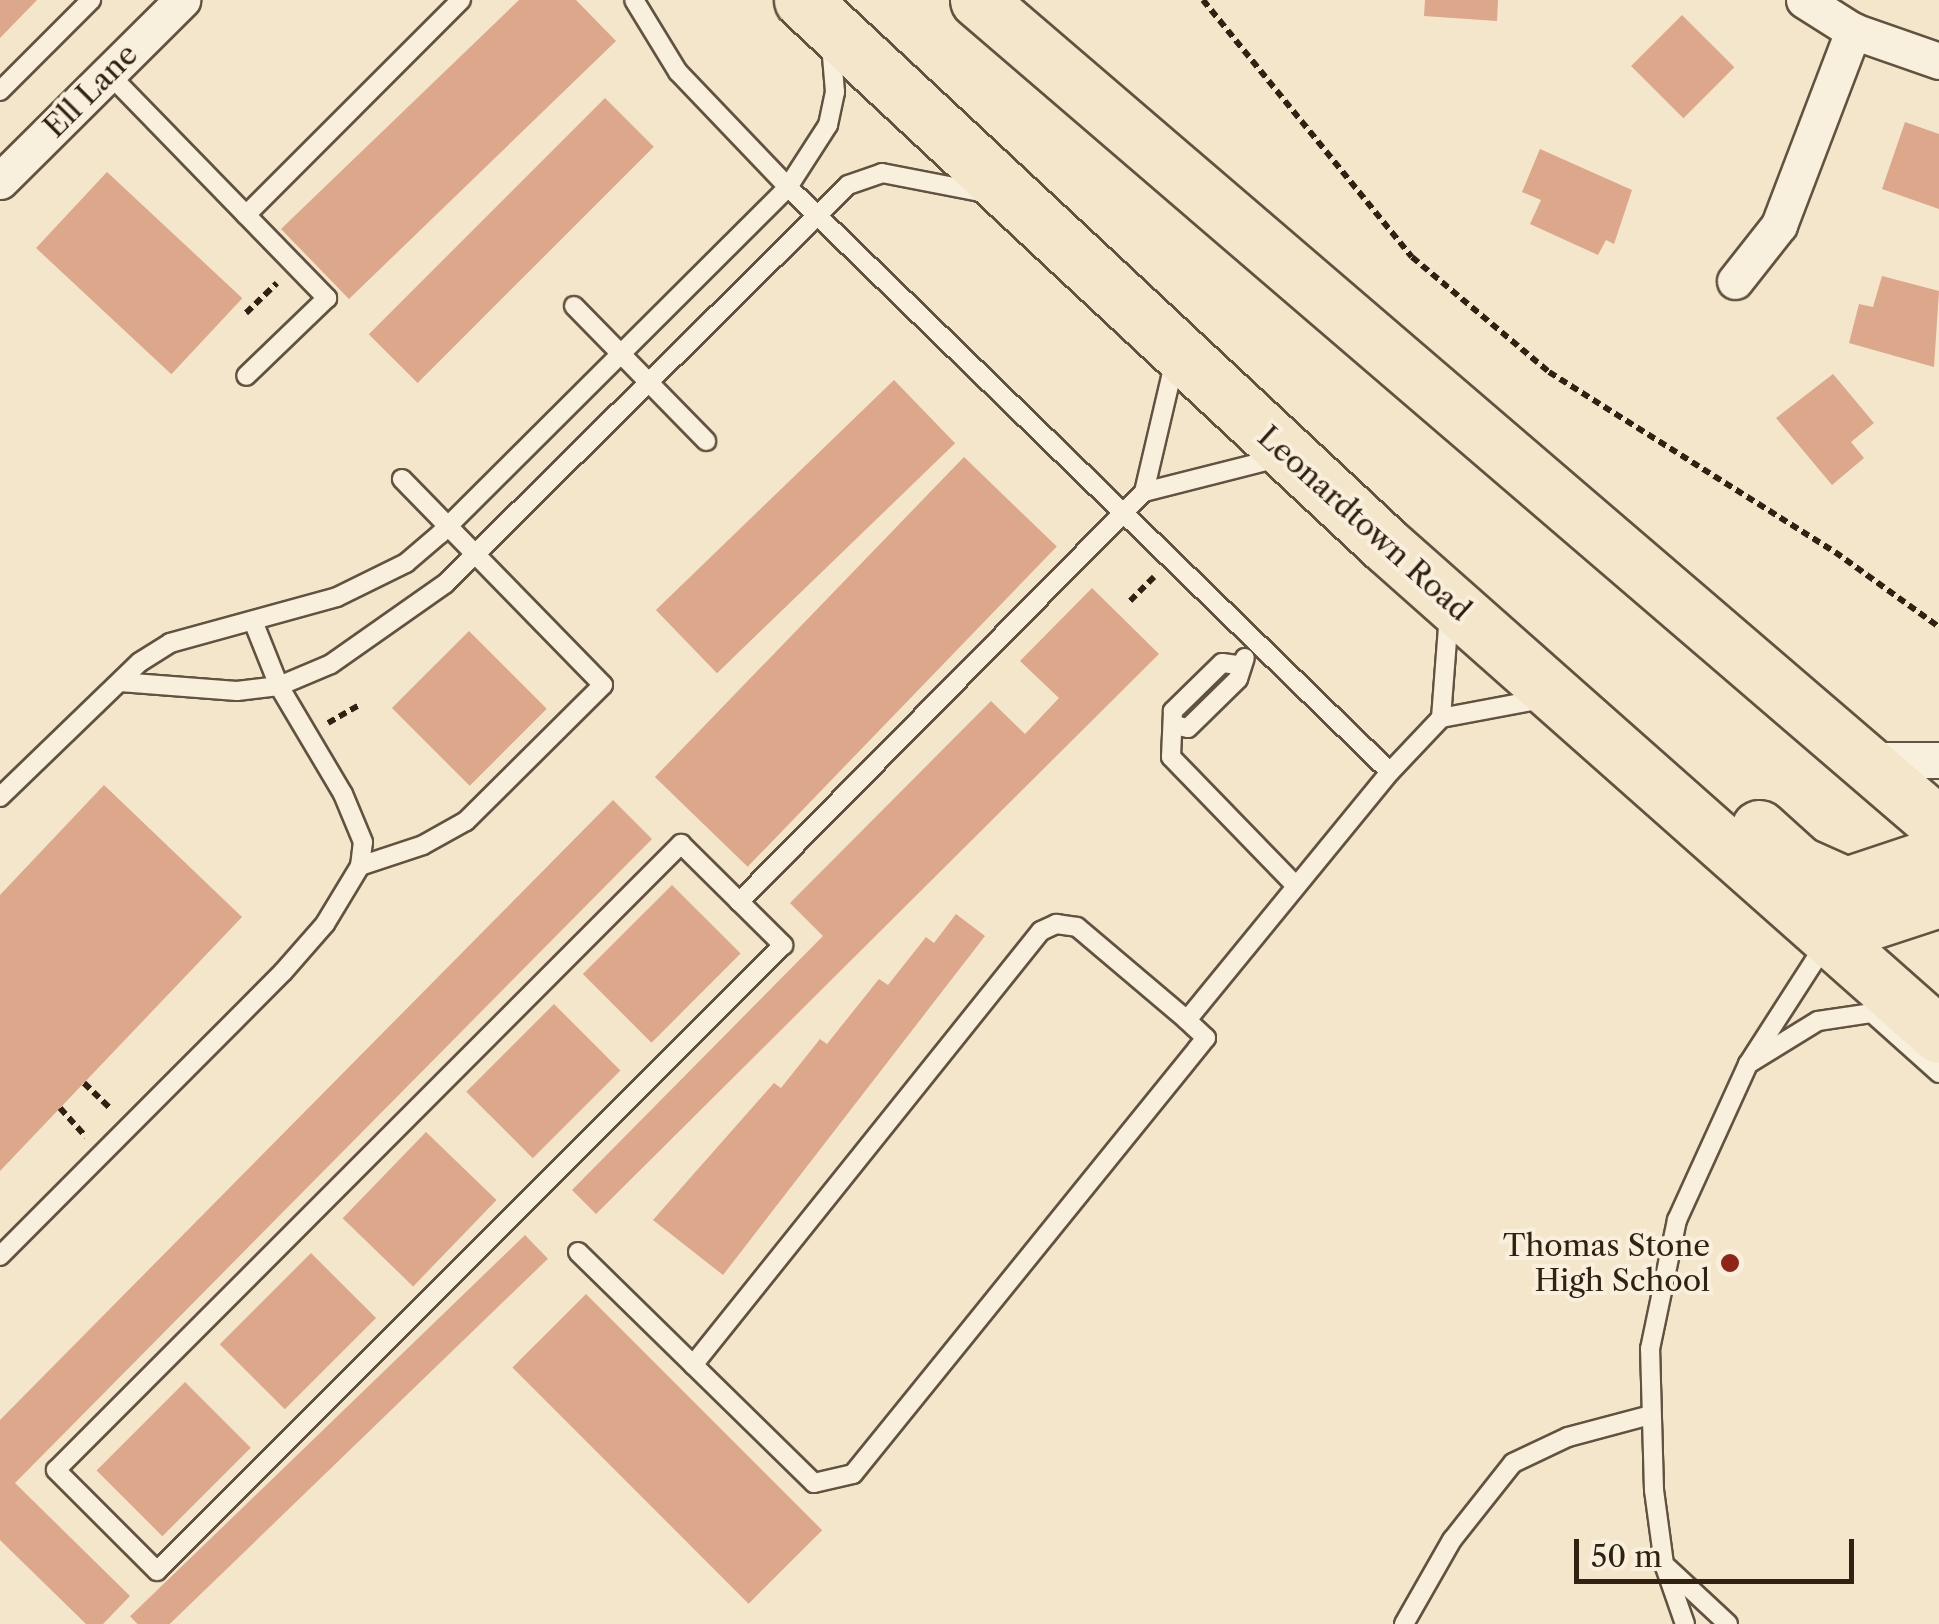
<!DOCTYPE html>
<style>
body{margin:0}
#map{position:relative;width:1939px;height:1624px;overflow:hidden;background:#f4e6ca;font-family:"Libre Caslon Text",serif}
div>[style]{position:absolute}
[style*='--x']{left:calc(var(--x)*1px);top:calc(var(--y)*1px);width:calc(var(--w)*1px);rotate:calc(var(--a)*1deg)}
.building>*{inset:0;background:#dca78a;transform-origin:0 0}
.path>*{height:6px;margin-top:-3px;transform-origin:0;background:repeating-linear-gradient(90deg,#312112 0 8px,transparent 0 13px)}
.roads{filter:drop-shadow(2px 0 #625240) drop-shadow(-2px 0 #625240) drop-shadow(0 2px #625240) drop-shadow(0 -2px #625240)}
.lane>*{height:18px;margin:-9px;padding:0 9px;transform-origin:9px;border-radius:9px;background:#f8efdd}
.street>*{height:35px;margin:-17.5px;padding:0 17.5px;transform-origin:17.5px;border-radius:17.5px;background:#f8efdd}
.highway>*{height:55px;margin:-27.5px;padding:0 27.5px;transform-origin:27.5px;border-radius:27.5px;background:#f4e6ca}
.dots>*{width:28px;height:28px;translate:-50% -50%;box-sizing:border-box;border:5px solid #f8efdd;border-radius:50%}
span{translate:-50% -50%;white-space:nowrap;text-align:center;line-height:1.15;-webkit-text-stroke:8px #f8efdd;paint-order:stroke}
.street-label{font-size:30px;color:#312112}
.poi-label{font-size:30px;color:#312112}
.right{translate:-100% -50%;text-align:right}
.scale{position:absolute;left:1574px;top:1539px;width:280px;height:45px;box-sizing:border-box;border:5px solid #312112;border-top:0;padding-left:12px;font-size:30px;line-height:35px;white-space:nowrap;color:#312112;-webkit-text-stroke:8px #f8efdd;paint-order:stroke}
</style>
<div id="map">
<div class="building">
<i style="clip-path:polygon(0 0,37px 0,0 38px)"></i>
<i style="clip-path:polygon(519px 0,576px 0,616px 41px,349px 299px,281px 229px)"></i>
<i style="clip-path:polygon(1425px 0,1498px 0,1497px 21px,1424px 16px)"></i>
<i style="left:1682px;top:15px;width:74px;height:72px;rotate:45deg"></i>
<i style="left:605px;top:98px;width:69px;height:334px;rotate:45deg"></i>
<i style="clip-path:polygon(1905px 122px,1939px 134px,1939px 209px,1882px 189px)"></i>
<i style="clip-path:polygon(1540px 149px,1632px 190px,1614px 244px,1606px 240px,1598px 255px,1530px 224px,1541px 200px,1522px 192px)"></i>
<i style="left:107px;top:172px;width:185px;height:104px;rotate:43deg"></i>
<i style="clip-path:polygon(1882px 276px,1939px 291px,1934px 367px,1849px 343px,1859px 304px,1873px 307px)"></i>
<i style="clip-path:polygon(1833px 374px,1874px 423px,1851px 442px,1864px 458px,1832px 485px,1776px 418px)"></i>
<i style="left:894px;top:380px;width:88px;height:331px;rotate:46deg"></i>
<i style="left:964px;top:457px;width:129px;height:445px;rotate:44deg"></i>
<i style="clip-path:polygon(1092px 588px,1159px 654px,596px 1214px,572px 1190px,823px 936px,790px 903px,991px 701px,1025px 734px,1059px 698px,1020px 661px)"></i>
<i style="left:469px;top:631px;width:110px;height:109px;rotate:45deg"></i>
<i style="clip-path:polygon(104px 785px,242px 917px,0 1171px,0 895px)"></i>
<i style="clip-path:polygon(613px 800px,652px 839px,15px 1483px,130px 1596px,103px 1624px,86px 1624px,0 1540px,0 1420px)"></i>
<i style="left:672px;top:885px;width:97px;height:126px;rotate:45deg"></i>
<i style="clip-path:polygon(956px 914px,985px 936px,723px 1275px,653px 1220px,774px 1083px,781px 1088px,820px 1039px,827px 1044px,879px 979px,888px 985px,926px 937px,934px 943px)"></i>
<i style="left:554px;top:1004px;width:94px;height:124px;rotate:45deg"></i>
<i style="left:426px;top:1132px;width:98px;height:120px;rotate:44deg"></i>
<i style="left:525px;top:1235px;width:33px;height:549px;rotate:46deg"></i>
<i style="left:311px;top:1253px;width:92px;height:129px;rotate:45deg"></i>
<i style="left:586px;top:1294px;width:334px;height:104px;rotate:45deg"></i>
<i style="left:185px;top:1382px;width:93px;height:125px;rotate:45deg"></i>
</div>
<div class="path">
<i style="--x:1203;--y:0;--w:331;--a:50.9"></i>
<i style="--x:1412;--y:257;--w:179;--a:40"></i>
<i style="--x:1549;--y:372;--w:338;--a:32.2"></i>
<i style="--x:1835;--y:552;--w:128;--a:35.8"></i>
<i style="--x:246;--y:313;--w:43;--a:-44.1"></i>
<i style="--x:1130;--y:601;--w:34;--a:-45"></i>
<i style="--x:328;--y:723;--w:38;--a:-30"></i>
<i style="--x:84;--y:1083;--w:39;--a:44"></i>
<i style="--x:60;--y:1108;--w:39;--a:48"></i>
</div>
<div class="roads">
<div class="lane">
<i style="--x:109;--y:74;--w:313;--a:45.8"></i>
<i style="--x:327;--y:298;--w:112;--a:136.1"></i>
<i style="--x:0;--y:91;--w:129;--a:-45"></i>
<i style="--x:246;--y:215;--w:304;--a:-45"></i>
<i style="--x:574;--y:306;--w:189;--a:45.6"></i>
<i style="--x:1175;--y:360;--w:136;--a:103.2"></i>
<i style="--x:1144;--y:492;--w:138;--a:-14.2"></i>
<i style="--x:1237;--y:665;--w:15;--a:-172"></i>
<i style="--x:1222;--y:663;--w:69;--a:135.6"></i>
<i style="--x:1173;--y:711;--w:46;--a:92.5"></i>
<i style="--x:1171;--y:757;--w:177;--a:45.9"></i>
<i style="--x:120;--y:682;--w:117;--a:4.4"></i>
<i style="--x:237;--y:691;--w:42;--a:-6.8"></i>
<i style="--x:279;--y:686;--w:56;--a:-22.9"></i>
<i style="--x:331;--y:664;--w:139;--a:-35.1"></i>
<i style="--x:445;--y:584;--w:567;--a:-44.71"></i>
<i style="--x:848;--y:185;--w:36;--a:-19"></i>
<i style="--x:882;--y:173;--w:105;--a:11"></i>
<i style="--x:1441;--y:718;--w:104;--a:-85.6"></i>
<i style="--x:1173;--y:725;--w:15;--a:11"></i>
<i style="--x:1188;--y:728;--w:70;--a:-44.4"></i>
<i style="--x:1238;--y:679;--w:22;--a:-72"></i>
<i style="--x:1390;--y:772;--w:74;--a:-46.6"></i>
<i style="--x:1441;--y:718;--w:104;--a:-10.6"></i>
<i style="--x:0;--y:797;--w:194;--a:-44"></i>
<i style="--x:140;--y:662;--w:36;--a:-32"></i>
<i style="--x:170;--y:643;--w:173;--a:-15.4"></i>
<i style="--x:337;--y:597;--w:77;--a:-26.2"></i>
<i style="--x:406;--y:563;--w:45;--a:-40.5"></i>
<i style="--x:440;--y:534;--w:491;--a:-44.9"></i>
<i style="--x:788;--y:187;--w:74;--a:-57.2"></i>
<i style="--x:828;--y:125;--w:34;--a:-78"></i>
<i style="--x:835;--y:92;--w:48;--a:-94.8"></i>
<i style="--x:681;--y:844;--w:144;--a:44.7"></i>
<i style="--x:783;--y:945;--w:885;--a:135"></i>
<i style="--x:157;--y:1571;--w:143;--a:-135"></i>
<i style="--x:56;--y:1470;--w:885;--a:-45.05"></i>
<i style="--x:360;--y:866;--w:66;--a:-18.4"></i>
<i style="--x:423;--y:845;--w:49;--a:-29.2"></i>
<i style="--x:466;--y:821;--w:193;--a:-44.8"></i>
<i style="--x:603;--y:685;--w:288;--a:-134.3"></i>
<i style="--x:739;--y:902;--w:576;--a:-45.35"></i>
<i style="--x:1826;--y:943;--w:144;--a:122.8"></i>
<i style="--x:1748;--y:1064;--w:82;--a:-31.6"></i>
<i style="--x:1818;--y:1021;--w:55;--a:-8.4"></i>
<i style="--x:1872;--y:1013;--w:90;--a:41.8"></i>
<i style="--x:578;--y:1252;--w:330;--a:44.4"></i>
<i style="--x:814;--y:1483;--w:40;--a:-13"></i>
<i style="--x:853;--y:1474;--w:561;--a:-51.01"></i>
<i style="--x:1206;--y:1038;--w:26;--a:-137"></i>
<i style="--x:1187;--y:1020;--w:320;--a:-50.7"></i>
<i style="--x:1390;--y:772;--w:839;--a:-135.82"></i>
<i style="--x:788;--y:187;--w:159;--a:-133.7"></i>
<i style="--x:678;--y:72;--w:84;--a:-121.4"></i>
<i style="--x:0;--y:1256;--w:401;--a:-45.1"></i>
<i style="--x:283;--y:972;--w:64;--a:-48.8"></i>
<i style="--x:325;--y:924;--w:68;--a:-58.9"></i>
<i style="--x:360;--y:866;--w:24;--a:-83"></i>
<i style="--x:363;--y:842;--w:52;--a:-112.6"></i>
<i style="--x:343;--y:794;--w:126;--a:-120.7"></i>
<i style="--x:279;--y:686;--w:70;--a:-111.8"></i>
<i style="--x:693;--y:1365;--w:556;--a:-51.28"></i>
<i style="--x:1041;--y:931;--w:17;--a:-25"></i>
<i style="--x:1056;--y:924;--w:21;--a:8"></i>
<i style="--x:1077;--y:927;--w:144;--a:40.2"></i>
<i style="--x:1668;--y:1568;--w:82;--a:43"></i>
<i style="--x:1404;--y:1624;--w:97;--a:-60.3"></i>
<i style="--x:1452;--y:1540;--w:98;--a:-51.6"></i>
<i style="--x:1513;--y:1463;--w:61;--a:-25.3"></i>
<i style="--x:1568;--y:1437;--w:82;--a:-14.9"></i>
<i style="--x:1685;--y:1624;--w:64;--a:-109.3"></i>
<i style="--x:1664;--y:1564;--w:75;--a:-97.7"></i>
<i style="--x:1654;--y:1490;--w:141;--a:-91.6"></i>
<i style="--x:1650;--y:1349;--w:132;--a:-78.2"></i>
<i style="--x:1677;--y:1220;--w:171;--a:-65.5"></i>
</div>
<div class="street">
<i style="--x:1804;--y:0;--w:58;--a:32.3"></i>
<i style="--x:1853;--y:31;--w:91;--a:19.2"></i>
<i style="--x:0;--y:181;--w:257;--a:-44.8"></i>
<i style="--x:1735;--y:281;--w:71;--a:-51.8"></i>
<i style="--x:1779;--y:225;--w:208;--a:-69.1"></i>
<i style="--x:1870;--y:760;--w:69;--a:0"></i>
</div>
<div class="highway">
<i style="--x:802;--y:0;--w:800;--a:43.03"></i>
<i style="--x:1387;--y:546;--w:737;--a:41.54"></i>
<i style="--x:978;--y:0;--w:1267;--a:40.65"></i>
<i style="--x:1759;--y:828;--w:54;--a:42"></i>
<i style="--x:1799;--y:864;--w:51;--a:24.1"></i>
<i style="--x:1846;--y:885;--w:98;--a:-18.4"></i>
<i style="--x:1832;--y:934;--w:113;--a:-18.1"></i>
</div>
</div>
<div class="dots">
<i style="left:1730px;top:1263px;background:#8f2418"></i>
</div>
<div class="street-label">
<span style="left:91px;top:91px;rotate:-45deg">Ell Lane</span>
<span style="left:1364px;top:524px;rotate:42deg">Leonardtown Road</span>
</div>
<div class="poi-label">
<span class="right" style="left:1710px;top:1263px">Thomas Stone<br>High School</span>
</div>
<div class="scale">50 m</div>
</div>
